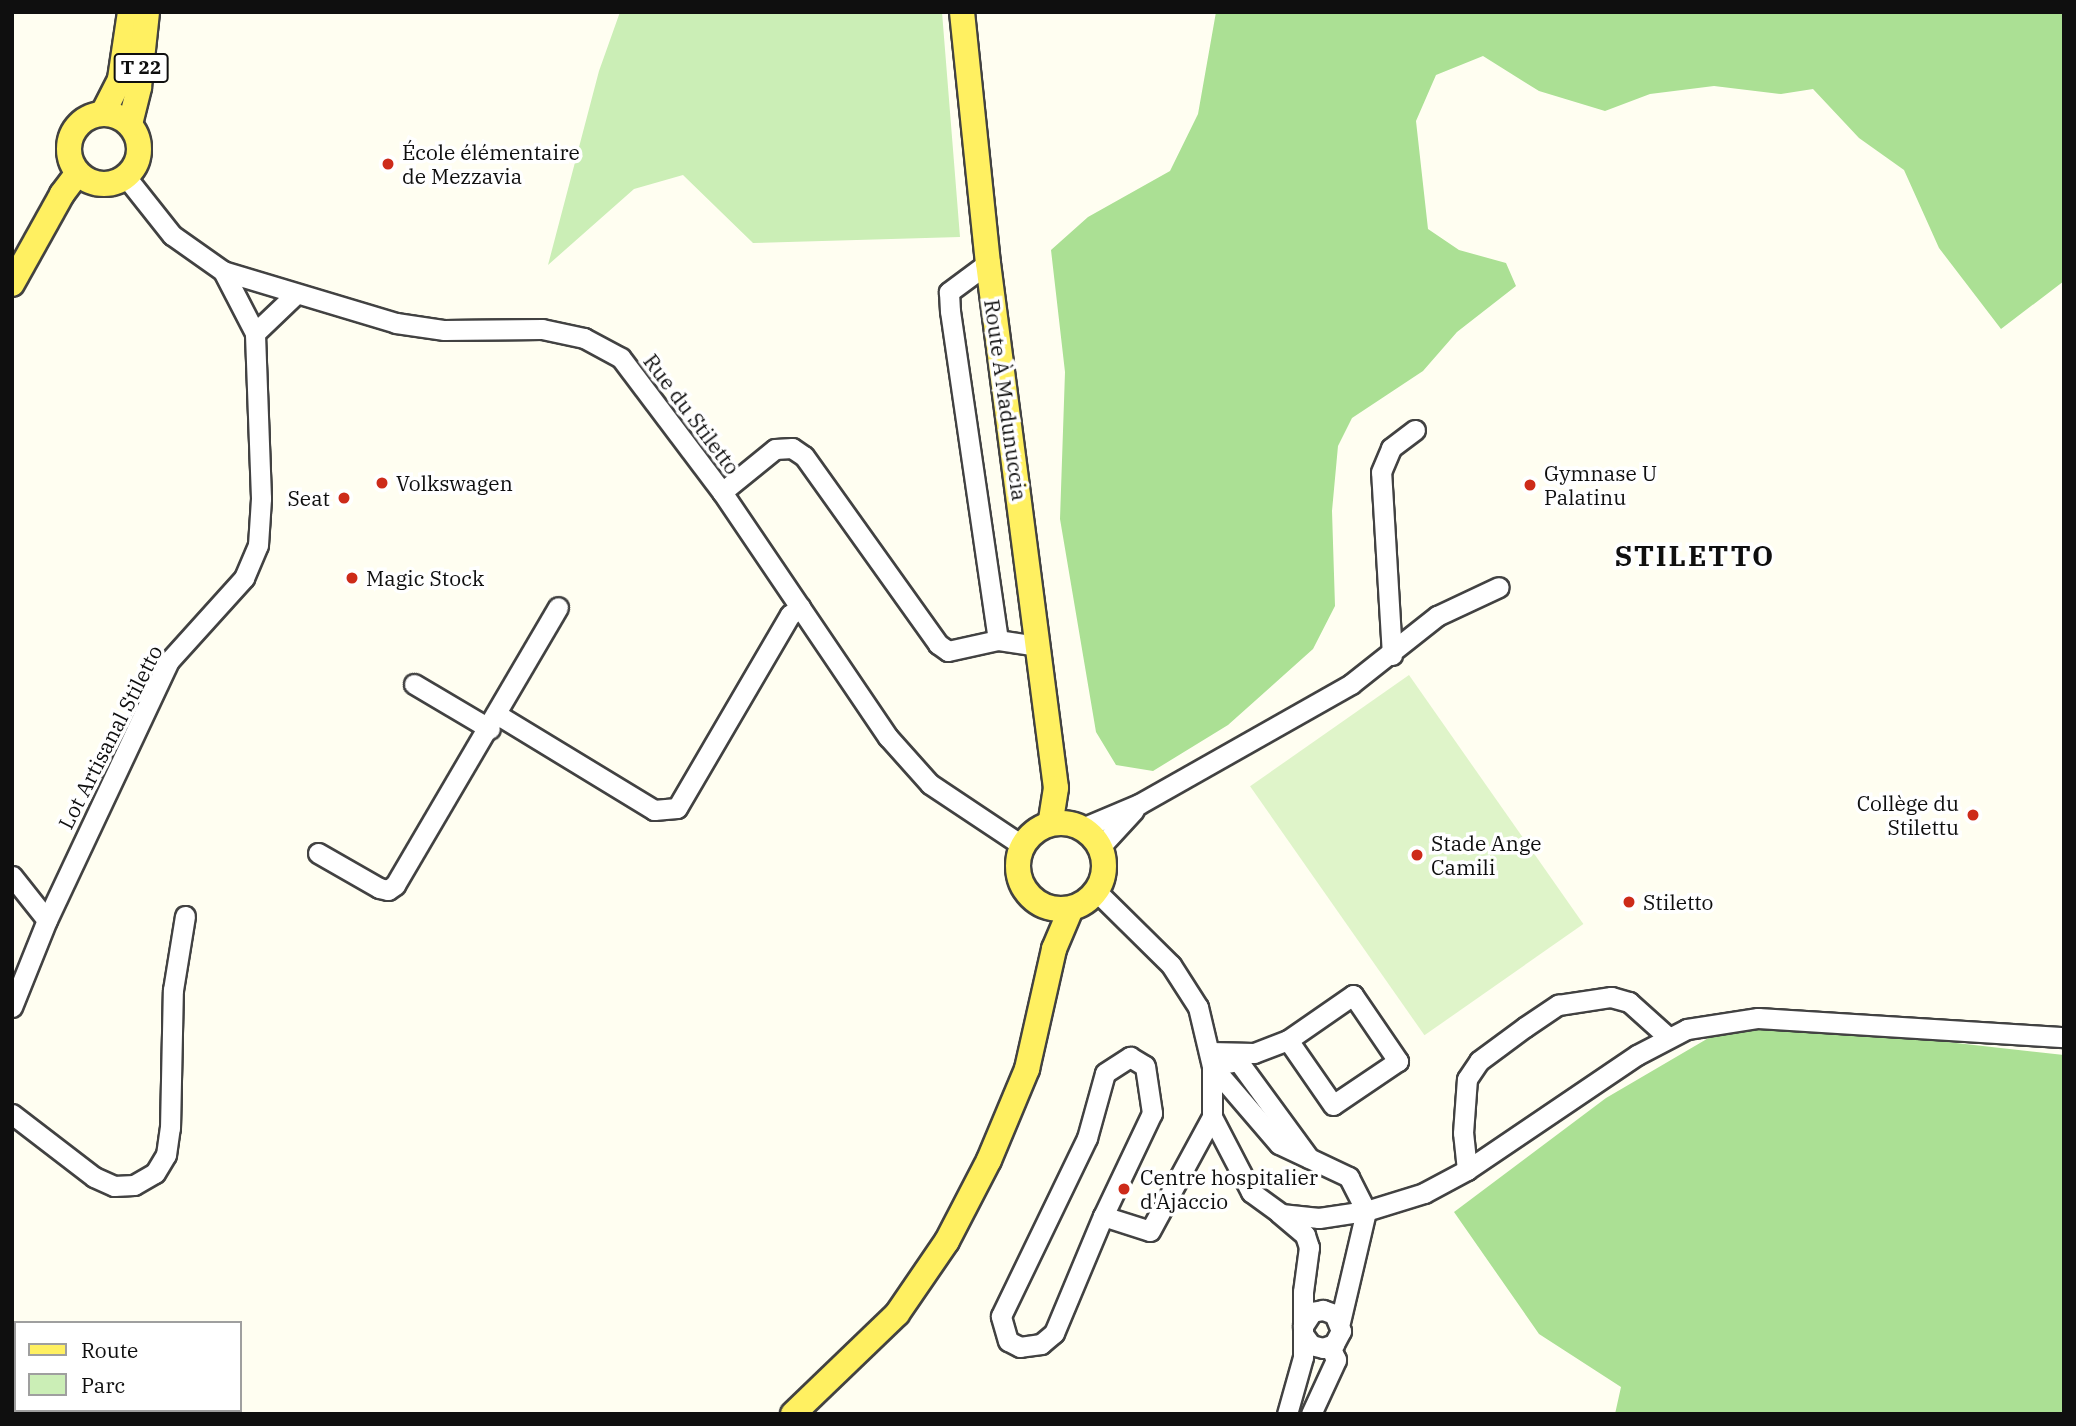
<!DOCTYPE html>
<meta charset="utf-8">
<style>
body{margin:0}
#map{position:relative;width:2076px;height:1426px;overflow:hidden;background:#fffef1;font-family:"IBM Plex Serif",serif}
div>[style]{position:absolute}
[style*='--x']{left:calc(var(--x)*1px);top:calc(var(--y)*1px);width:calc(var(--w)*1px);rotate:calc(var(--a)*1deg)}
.green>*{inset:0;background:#cbeeb6}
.forest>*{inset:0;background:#abe094}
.pitch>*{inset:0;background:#dff4c9;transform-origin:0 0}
.roads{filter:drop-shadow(2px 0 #424242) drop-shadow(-2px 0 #424242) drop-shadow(0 2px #424242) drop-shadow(0 -2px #424242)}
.minor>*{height:19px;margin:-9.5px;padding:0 9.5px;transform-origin:9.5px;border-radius:9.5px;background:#fff}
.major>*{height:24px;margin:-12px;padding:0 12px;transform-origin:12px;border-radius:12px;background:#fff061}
.major>.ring{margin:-12px;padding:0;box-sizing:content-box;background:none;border:24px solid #fff061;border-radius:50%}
.dots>*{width:19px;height:19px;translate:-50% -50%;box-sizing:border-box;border:4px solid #fff;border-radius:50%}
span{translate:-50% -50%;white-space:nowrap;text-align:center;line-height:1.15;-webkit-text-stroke:7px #fff;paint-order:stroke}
.shield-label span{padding:2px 5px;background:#fff;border:2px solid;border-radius:5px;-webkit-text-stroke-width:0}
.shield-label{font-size:19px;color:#0f0f0f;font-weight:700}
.poi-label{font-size:21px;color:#0f0f0f}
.left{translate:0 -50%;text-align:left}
.right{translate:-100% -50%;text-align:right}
.street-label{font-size:21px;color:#0f0f0f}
.district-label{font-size:28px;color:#0f0f0f;font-weight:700;letter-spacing:2px}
.frame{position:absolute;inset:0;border:14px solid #0f0f0f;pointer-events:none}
.legend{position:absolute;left:14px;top:1321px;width:228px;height:91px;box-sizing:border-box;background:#fff;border:2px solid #9f9f9f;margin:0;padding:9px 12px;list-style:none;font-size:21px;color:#0f0f0f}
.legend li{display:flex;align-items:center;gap:14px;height:35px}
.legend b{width:35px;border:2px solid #9f9f9f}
</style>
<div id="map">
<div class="green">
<i style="clip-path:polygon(620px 12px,942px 12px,960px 237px,753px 243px,683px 175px,634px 189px,548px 265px,599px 71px)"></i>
</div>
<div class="forest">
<i style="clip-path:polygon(1216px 12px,2064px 12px,2064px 281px,2001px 329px,1939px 248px,1904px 170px,1859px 138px,1813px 89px,1781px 94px,1714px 86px,1650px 94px,1605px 111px,1539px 91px,1483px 56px,1436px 75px,1416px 121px,1428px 229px,1459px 250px,1506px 263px,1516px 286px,1457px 332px,1423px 371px,1352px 418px,1338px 446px,1332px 511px,1335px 606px,1313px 649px,1228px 725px,1153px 771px,1116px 765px,1096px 732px,1060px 519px,1065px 372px,1051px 250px,1088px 217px,1170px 171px,1198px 114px)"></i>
<i style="clip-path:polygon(1741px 1019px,2064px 1055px,2064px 1414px,1615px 1414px,1621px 1387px,1539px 1334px,1454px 1212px,1606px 1098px)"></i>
</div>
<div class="pitch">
<i style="left:1409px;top:675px;width:304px;height:194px;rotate:55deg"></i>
</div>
<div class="roads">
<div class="minor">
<i style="--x:126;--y:177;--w:74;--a:51.6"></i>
<i style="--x:172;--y:235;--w:62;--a:35.2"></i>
<i style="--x:223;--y:271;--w:181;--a:16.7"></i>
<i style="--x:396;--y:323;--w:49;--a:8.3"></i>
<i style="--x:444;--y:330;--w:98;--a:-0.6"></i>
<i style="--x:542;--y:329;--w:43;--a:12.1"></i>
<i style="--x:584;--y:338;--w:42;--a:28.4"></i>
<i style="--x:621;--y:358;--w:168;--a:53"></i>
<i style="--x:722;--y:492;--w:296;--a:55.9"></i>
<i style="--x:888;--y:737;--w:63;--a:48.2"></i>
<i style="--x:930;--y:784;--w:112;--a:33.7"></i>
<i style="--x:988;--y:263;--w:49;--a:143.4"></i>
<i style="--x:949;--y:292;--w:19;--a:87"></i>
<i style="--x:950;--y:311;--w:332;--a:81.7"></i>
<i style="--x:998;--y:640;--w:40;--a:8.5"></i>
<i style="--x:255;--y:333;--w:57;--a:-43.6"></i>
<i style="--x:722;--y:492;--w:68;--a:-39.1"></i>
<i style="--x:775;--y:449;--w:17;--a:-3"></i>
<i style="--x:792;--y:448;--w:14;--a:34"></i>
<i style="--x:804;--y:456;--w:231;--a:54.5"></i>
<i style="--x:938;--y:644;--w:12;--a:35"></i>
<i style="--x:948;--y:651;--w:51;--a:-12.4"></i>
<i style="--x:1392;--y:655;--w:183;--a:-93.4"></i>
<i style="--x:1381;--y:472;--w:26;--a:-67"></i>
<i style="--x:1391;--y:448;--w:30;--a:-37"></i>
<i style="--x:414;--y:684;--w:88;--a:30.6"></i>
<i style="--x:498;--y:715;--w:183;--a:31.3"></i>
<i style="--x:654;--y:810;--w:23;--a:-5"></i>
<i style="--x:677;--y:808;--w:224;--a:-59.7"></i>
<i style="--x:790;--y:615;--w:13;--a:-39"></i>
<i style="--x:1082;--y:828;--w:62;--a:-22.8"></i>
<i style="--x:1139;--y:804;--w:244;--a:-29.5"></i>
<i style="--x:1351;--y:684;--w:110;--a:-38.3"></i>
<i style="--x:1437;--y:616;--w:68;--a:-25.1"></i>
<i style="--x:1100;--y:847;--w:50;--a:-47.4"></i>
<i style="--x:318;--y:853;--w:70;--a:29.8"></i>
<i style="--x:379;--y:888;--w:9;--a:13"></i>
<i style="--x:388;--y:890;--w:9;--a:-36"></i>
<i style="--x:395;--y:885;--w:322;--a:-59.6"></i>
<i style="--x:12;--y:876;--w:56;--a:51.5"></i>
<i style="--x:1096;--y:891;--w:105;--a:44.6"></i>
<i style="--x:1171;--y:965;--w:50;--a:57.3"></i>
<i style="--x:1198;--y:1007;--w:61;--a:76.7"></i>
<i style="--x:1212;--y:1066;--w:51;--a:90"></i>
<i style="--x:1212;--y:1117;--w:85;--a:62.5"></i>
<i style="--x:1251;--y:1192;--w:37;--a:36"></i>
<i style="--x:1281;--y:1214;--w:38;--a:6"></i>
<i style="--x:1319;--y:1218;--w:48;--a:-8.5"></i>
<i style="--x:1366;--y:1211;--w:38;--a:-117"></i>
<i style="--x:1349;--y:1177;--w:77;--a:-154.8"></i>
<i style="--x:1279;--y:1144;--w:103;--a:-130.7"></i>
<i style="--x:12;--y:1007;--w:94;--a:-68.1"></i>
<i style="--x:47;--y:920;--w:286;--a:-64.8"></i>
<i style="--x:169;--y:661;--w:112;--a:-47.9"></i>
<i style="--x:244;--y:578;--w:36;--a:-67"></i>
<i style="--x:258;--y:545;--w:47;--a:-86.3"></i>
<i style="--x:261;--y:498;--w:165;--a:-92.1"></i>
<i style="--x:255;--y:333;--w:70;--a:-117.3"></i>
<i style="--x:1210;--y:1052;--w:44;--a:1.3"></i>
<i style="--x:1254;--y:1053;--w:36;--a:-21"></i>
<i style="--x:1288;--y:1040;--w:79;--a:-34.7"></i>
<i style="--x:1353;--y:995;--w:80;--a:55.7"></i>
<i style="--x:1398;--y:1061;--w:78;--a:145.9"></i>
<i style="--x:1333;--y:1105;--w:79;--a:-124.7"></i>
<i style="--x:1220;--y:1064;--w:18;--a:-9"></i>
<i style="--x:1238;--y:1061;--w:120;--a:53.8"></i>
<i style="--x:12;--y:1114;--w:103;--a:37.5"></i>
<i style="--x:94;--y:1177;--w:22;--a:24"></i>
<i style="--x:114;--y:1186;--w:20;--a:-3"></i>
<i style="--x:134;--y:1185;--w:24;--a:-30"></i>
<i style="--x:155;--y:1173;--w:21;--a:-59"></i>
<i style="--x:166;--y:1155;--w:27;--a:-82"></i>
<i style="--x:170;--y:1128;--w:138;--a:-88.8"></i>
<i style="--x:173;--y:990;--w:75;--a:-80.8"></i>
<i style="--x:1467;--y:1170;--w:37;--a:-96"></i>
<i style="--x:1463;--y:1133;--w:54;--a:-85.8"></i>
<i style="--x:1467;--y:1079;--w:22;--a:-56"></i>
<i style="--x:1479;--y:1061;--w:57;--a:-36.5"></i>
<i style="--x:1525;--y:1027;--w:40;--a:-34"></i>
<i style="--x:1558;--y:1005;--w:54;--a:-8.6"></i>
<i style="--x:1611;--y:997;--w:19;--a:16"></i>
<i style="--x:1629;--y:1002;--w:52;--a:41.9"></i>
<i style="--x:1279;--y:1213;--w:34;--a:40"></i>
<i style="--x:1305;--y:1235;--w:13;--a:72"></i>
<i style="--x:1309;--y:1247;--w:45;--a:97.6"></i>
<i style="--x:1303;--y:1292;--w:42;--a:90"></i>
<i style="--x:1303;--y:1334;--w:14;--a:54"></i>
<i style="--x:1311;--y:1345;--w:12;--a:14"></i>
<i style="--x:1323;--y:1348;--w:12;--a:-20"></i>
<i style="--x:1334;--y:1344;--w:15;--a:-62"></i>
<i style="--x:1341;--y:1331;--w:18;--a:-112"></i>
<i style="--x:1334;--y:1314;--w:12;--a:-160"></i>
<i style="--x:1323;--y:1310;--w:11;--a:170"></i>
<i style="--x:1312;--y:1312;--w:17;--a:123"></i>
<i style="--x:1103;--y:1216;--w:127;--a:112.7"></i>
<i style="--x:1054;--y:1333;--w:17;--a:140"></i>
<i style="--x:1041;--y:1344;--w:21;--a:172"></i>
<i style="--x:1020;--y:1347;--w:13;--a:-153"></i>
<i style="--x:1008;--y:1341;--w:26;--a:-106"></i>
<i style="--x:1001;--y:1316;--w:198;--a:-64.2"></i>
<i style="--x:1087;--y:1138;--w:67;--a:-74.5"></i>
<i style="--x:1105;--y:1073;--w:30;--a:-33"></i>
<i style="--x:1130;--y:1057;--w:17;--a:31"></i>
<i style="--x:1145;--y:1066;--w:48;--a:81.5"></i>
<i style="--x:1152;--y:1113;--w:114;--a:115.4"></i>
<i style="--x:1103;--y:1216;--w:49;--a:17.7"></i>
<i style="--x:1150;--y:1231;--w:130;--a:-61.5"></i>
<i style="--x:1340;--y:1322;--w:114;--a:-76.8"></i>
<i style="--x:1366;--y:1211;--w:61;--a:-17.2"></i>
<i style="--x:1424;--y:1193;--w:49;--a:-28.1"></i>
<i style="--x:1467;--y:1170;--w:205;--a:-34.1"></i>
<i style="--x:1637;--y:1055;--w:56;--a:-27.5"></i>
<i style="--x:1687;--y:1029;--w:72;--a:-8.8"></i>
<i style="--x:1758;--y:1018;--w:307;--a:3.6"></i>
<i style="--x:1287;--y:1414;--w:59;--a:-74.3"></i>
<i style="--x:1303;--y:1357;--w:25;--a:-90"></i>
<i style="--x:1311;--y:1414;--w:60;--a:-65.2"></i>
<i style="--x:1336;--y:1360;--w:15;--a:-113"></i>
</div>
<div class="major">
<i style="--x:962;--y:12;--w:252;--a:84.1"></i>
<i style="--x:988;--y:263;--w:529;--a:82.62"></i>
<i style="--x:1056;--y:788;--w:36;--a:99"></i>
<i style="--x:103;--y:113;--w:38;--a:-63"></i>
<i style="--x:120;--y:79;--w:68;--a:-81.5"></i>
<i class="ring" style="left:69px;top:114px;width:46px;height:46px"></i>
<i style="--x:130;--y:124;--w:38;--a:-76"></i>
<i style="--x:139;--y:87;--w:75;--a:-83.9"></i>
<i style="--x:12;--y:284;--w:103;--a:-60.9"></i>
<i style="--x:62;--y:194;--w:26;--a:-53"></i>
<i class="ring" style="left:1018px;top:823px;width:62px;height:62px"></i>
<i style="--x:793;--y:1414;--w:144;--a:-43.9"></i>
<i style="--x:897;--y:1314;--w:88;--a:-55.6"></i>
<i style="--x:947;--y:1241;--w:91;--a:-62.6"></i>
<i style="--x:989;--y:1160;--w:99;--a:-67.3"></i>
<i style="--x:1027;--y:1069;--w:123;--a:-77.3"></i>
<i style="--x:1054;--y:949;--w:43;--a:-67"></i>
</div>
</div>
<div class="dots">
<i style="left:388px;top:164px;background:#cd2b19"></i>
<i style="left:382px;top:483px;background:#cd2b19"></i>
<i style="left:1530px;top:485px;background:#cd2b19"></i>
<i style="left:344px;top:498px;background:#cd2b19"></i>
<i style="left:352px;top:578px;background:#cd2b19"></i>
<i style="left:1973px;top:815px;background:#cd2b19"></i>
<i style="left:1417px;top:855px;background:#cd2b19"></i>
<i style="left:1629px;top:902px;background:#cd2b19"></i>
<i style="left:1124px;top:1189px;background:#cd2b19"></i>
</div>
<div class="shield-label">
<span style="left:141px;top:68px">T 22</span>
</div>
<div class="poi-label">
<span class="left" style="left:402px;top:164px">École élémentaire<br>de Mezzavia</span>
<span class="left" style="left:1544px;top:485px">Gymnase U<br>Palatinu</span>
<span class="left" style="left:396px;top:483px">Volkswagen</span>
<span class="right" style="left:330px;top:498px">Seat</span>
<span class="left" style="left:366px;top:578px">Magic Stock</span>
<span class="right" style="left:1959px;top:815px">Collège du<br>Stilettu</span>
<span class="left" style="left:1431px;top:855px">Stade Ange<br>Camili</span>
<span class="left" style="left:1643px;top:902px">Stiletto</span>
<span class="left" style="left:1140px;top:1189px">Centre hospitalier<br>d'Ajaccio</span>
</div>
<div class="street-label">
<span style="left:1006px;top:400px;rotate:82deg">Route À Madunuccia</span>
<span style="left:692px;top:414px;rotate:53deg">Rue du Stiletto</span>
<span style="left:110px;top:737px;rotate:-63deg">Lot Artisanal Stiletto</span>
</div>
<div class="district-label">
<span style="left:1695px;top:556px">STILETTO</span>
</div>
<div class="frame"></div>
<ul class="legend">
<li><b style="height:9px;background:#fff061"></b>Route</li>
<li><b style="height:19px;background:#cbeeb6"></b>Parc</li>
</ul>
</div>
